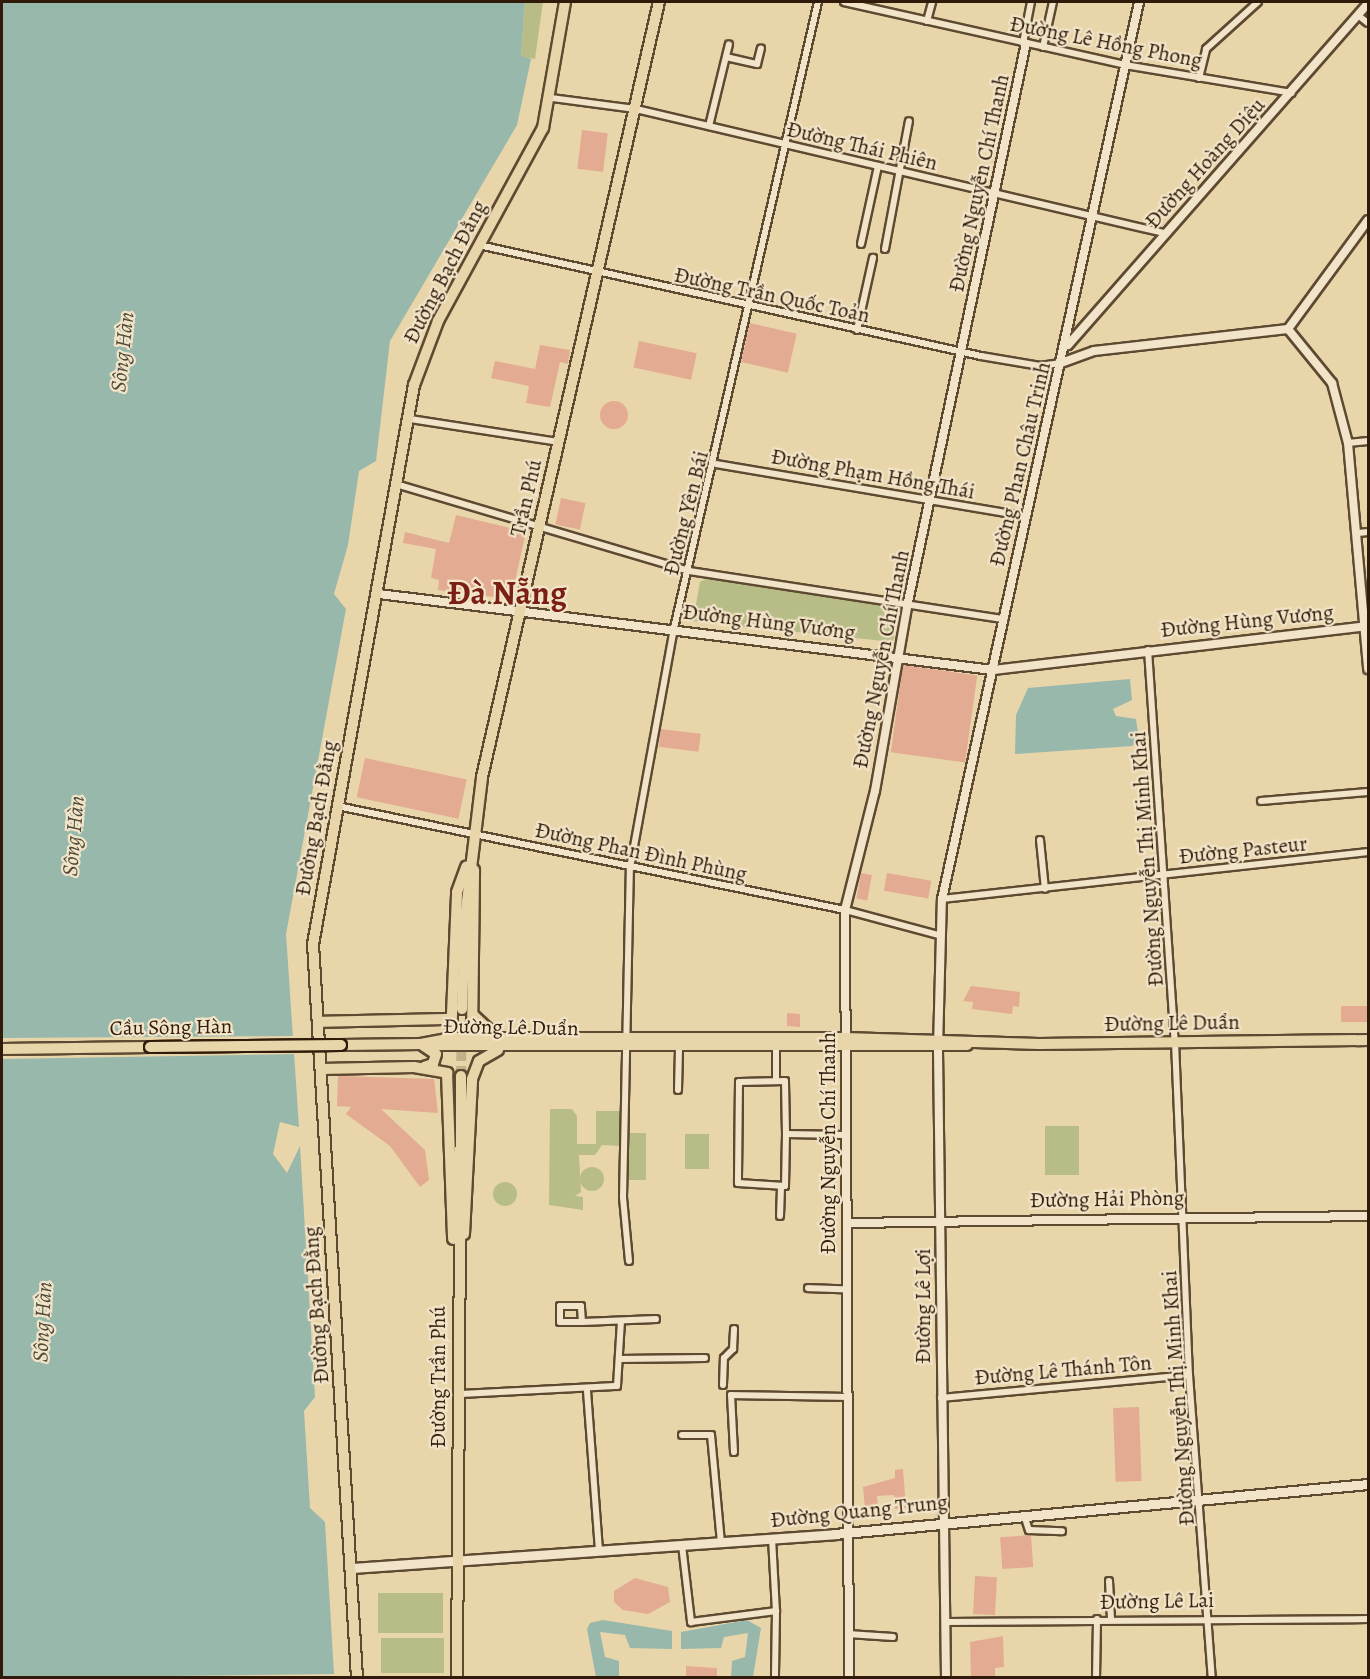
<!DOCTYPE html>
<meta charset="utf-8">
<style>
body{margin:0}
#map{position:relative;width:1370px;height:1679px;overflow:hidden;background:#e9d5aa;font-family:Alegreya,serif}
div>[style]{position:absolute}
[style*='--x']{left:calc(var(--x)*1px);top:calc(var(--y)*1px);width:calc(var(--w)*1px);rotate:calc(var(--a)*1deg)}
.green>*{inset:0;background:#b8bd87;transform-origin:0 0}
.round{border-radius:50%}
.water>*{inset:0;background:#97b8ab}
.pier>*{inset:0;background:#e9d5aa}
.building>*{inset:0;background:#e3ac92;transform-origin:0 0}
.primary-tunnel>*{height:10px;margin-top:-5px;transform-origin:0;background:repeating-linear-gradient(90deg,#c4b08a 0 10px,transparent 0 15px)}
.roads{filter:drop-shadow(2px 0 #5e4931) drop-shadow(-2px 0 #5e4931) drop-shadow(0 2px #5e4931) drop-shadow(0 -2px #5e4931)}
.minor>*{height:6px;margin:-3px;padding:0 3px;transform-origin:3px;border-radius:3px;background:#f1e4c8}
.tertiary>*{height:8px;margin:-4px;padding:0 4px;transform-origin:4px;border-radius:4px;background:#f1e4c8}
.secondary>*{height:9px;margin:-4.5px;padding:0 4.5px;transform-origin:4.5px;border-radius:4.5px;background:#f1e4c8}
.primary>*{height:10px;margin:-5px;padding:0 5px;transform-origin:5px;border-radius:5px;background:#e9d5aa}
.bridges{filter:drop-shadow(2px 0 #301a09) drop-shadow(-2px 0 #301a09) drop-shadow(0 2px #301a09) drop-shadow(0 -2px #301a09)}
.primary-bridge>*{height:10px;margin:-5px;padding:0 5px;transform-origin:5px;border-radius:5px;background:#e9d5aa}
span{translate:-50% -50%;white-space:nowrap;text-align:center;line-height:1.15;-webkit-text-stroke:4.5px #f1e4c8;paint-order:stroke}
.street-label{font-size:21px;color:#301a09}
.water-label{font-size:22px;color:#4f493a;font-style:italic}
.town-label{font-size:33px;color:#7a1f14;font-weight:700}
.frame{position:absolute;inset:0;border:3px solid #301a09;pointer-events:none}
</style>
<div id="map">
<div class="green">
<i style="clip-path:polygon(525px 2px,543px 2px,535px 59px,521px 57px)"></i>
<i style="clip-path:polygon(706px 579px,900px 606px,893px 642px,693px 621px,700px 582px)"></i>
<i style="clip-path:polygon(550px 1109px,572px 1109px,577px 1116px,577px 1144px,596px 1144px,596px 1111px,621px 1111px,620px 1146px,602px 1145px,595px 1155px,579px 1155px,581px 1192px,575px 1196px,583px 1197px,583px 1210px,549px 1205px)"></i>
<i style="left:1045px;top:1126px;width:34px;height:49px"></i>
<i style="left:629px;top:1133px;width:17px;height:47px"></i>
<i style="left:685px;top:1134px;width:24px;height:35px"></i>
<i class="round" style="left:580px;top:1167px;width:24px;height:24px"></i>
<i class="round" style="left:493px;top:1182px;width:24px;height:24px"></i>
<i style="left:378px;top:1593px;width:65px;height:40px"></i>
<i style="left:381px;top:1638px;width:63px;height:35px"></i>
</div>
<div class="water">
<i style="clip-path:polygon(2px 2px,525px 2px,521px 56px,531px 59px,517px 125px,390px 341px,376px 461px,359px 471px,348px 545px,334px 594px,346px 609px,286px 934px,299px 1127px,280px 1122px,273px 1154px,287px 1173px,300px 1146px,315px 1397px,304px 1411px,310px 1508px,325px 1522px,334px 1674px,2px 1678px)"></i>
<i style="clip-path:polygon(1130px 679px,1132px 700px,1113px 709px,1116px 716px,1136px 719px,1139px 739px,1132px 746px,1015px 754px,1016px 715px,1028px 688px)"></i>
<i style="clip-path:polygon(603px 1620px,672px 1631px,672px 1649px,630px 1648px,625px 1635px,600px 1632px,605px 1657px,619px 1661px,619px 1677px,596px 1677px,587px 1629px,590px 1623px)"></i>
<i style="clip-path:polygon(747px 1620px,761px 1628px,753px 1677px,731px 1677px,732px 1661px,745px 1657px,748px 1633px,724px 1637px,721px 1648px,681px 1649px,681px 1632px)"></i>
</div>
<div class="pier">
<i style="clip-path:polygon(296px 1036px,298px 1054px,2px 1059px,2px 1038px)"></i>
</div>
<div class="building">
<i style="left:582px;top:130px;width:26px;height:39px;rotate:7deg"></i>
<i style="left:750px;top:323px;width:48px;height:40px;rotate:13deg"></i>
<i style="left:639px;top:341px;width:59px;height:27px;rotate:12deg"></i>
<i style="clip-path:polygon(540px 345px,570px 350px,568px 364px,560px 362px,550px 407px,526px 403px,529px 386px,491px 378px,495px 361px,535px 369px)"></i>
<i class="round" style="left:600px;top:401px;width:28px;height:28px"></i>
<i style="left:561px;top:498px;width:25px;height:27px;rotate:12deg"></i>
<i style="clip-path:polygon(456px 515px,526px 532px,511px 599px,438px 590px,439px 580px,431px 578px,436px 549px,403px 543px,405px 532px,449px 543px)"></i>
<i style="left:903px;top:665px;width:75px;height:88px;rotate:8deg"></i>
<i style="left:661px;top:729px;width:40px;height:18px;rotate:7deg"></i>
<i style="left:365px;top:758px;width:104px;height:40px;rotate:12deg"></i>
<i style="left:861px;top:873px;width:11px;height:26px;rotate:10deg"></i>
<i style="left:887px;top:873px;width:45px;height:18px;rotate:10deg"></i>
<i style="clip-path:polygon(971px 986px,1020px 992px,1019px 1007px,1013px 1006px,1012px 1014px,972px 1009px,973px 1002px,963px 1001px)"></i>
<i style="left:1341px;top:1006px;width:27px;height:16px"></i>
<i style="clip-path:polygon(787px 1013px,800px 1014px,800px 1027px,787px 1026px)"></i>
<i style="clip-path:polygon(338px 1076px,434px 1079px,438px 1113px,381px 1109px,425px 1150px,429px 1180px,420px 1187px,390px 1146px,346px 1114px,351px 1107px,337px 1106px)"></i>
<i style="left:1139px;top:1407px;width:74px;height:26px;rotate:88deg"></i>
<i style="clip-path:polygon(903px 1469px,906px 1508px,895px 1509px,894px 1495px,877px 1496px,878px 1508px,865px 1509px,863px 1487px,895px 1478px,895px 1470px)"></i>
<i style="left:1031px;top:1535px;width:32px;height:31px;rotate:86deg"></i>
<i style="left:975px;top:1576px;width:22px;height:38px;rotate:3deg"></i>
<i style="clip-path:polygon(635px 1578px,668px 1587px,670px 1602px,648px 1614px,623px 1610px,614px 1602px,614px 1591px)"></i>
<i style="clip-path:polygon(1003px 1636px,1004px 1667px,995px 1668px,995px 1677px,971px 1677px,970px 1642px)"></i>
<i style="clip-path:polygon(686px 1666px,717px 1668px,717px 1677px,686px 1677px)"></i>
</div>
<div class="primary-tunnel">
<i style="--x:461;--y:1076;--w:67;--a:-89.1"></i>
</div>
<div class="roads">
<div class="minor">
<i style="--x:844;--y:2;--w:288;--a:12.6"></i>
<i style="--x:1125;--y:65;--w:169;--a:9.5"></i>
<i style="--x:1359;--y:16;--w:11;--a:38"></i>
<i style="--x:927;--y:21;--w:20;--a:-75"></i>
<i style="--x:1023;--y:43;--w:42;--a:-79"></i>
<i style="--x:1043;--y:47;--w:46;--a:-77.5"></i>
<i style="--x:726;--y:57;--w:32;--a:13"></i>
<i style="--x:757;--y:64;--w:16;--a:-76"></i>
<i style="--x:1199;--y:78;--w:30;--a:-76"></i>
<i style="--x:1206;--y:49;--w:70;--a:-42.1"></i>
<i style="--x:552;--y:98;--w:85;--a:7.5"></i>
<i style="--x:636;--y:109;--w:542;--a:13.22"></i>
<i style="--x:709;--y:126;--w:84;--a:-76.3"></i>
<i style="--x:861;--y:244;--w:80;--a:-77.7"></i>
<i style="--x:479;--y:245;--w:514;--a:12.47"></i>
<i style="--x:981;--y:356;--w:60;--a:9.6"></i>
<i style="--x:1040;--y:366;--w:21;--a:-8"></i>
<i style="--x:885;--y:249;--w:130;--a:-79.4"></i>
<i style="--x:857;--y:330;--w:74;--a:-77.5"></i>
<i style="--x:410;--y:419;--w:150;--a:8.8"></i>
<i style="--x:1348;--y:443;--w:20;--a:-6"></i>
<i style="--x:716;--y:464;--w:312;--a:9.6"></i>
<i style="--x:399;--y:485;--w:302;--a:16.5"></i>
<i style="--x:689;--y:571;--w:319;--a:8.7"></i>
<i style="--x:1358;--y:533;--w:10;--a:-6"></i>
<i style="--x:1148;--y:650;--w:393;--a:86.1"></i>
<i style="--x:1175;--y:1042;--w:333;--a:87.6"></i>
<i style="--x:1189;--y:1375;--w:304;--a:85.7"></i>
<i style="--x:1261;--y:801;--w:107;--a:-4.8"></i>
<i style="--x:337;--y:806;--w:519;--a:11.57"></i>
<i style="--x:845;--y:910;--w:96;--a:15"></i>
<i style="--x:1040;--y:840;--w:49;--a:84.2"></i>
<i style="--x:942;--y:899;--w:429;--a:-6.3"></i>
<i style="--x:776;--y:1047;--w:34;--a:90"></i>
<i style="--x:678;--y:1090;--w:42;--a:-88.6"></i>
<i style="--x:786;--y:1134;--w:53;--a:-91.1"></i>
<i style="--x:785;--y:1081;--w:46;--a:178.8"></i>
<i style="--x:739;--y:1082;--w:101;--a:90.6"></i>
<i style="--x:738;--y:1183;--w:47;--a:3.7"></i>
<i style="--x:785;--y:1186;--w:52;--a:-88.9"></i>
<i style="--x:786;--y:1134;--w:59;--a:1"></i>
<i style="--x:780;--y:1216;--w:30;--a:-88"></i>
<i style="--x:629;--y:1261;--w:64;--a:-95.4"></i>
<i style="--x:623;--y:1197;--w:329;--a:-88.8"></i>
<i style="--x:630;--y:868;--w:244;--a:-79.6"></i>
<i style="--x:674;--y:628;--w:642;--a:-77.05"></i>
<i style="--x:808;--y:1288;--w:38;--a:2"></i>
<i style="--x:582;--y:1322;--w:16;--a:-94"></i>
<i style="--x:581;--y:1306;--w:21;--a:180"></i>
<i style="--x:560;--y:1306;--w:16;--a:90"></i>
<i style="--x:560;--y:1322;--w:22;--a:0"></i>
<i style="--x:582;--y:1322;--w:74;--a:-2.3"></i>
<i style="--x:619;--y:1359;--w:86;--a:-0.7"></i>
<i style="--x:723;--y:1385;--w:27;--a:-88"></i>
<i style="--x:724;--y:1358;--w:13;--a:-45"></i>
<i style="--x:733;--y:1349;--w:20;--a:-87"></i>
<i style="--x:587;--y:1391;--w:161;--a:85.7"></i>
<i style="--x:459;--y:1394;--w:158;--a:-2.9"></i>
<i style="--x:617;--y:1386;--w:65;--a:-86.5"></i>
<i style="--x:941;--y:1398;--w:249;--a:-5.3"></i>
<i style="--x:682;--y:1435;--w:29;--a:0"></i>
<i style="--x:711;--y:1435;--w:107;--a:84.7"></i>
<i style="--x:734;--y:1452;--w:57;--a:-93"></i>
<i style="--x:731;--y:1395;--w:116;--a:1"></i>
<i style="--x:1024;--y:1515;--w:16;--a:72"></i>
<i style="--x:1029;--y:1530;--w:33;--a:2"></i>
<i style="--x:772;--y:1538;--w:73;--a:86.9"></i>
<i style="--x:682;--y:1545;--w:78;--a:83.3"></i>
<i style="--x:691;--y:1622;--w:86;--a:-7.4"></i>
<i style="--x:776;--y:1611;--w:67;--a:90.9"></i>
<i style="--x:1109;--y:1581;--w:38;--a:87"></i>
<i style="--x:946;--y:1622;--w:422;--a:-0.4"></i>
<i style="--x:848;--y:1634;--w:45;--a:3.8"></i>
<i style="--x:1096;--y:1678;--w:59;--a:-89"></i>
</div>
<div class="tertiary">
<i style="--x:1288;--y:329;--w:70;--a:50.8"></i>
<i style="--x:1332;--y:383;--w:62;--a:75.1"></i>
<i style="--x:1348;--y:443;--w:227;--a:84.9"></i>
<i style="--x:1068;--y:345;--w:454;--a:-48.7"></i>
<i style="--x:1061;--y:363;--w:35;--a:-20"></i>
<i style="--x:1094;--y:351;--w:195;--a:-6.5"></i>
<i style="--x:1288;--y:329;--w:135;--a:-53.7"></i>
<i style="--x:379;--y:594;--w:619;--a:7.06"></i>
<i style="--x:993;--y:670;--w:378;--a:-6.7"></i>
<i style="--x:847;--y:1223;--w:521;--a:-0.77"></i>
<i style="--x:849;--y:1678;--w:768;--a:-90.3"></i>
<i style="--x:845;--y:910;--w:123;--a:-75.9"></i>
<i style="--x:875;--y:791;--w:192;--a:-80.1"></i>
<i style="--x:908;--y:602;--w:571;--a:-78.08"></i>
<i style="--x:946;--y:1678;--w:630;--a:-90.73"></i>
<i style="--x:938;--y:1048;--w:149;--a:-88.5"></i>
<i style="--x:942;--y:899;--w:918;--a:-77.61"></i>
</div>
<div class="secondary">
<i style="--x:353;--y:1568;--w:482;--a:-4"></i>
<i style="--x:834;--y:1534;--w:536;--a:-5.35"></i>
</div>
<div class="primary">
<i style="--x:462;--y:1009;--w:91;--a:-88.1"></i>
<i style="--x:465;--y:918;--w:142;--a:-83.1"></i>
<i style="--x:482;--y:777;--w:795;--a:-77.14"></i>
<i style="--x:473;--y:1015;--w:34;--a:43"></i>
<i style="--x:318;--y:1022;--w:133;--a:-1.3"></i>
<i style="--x:451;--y:1038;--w:146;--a:-87.6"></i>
<i style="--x:457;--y:892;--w:27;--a:-70"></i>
<i style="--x:472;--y:1039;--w:169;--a:-89.3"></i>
<i style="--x:421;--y:1044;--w:31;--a:-11"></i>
<i style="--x:451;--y:1038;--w:394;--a:0"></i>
<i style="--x:845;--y:1038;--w:194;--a:1.8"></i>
<i style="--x:1039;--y:1044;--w:329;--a:-0.7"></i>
<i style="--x:341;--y:1045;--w:80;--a:-0.7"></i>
<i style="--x:421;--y:1044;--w:18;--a:34"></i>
<i style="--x:436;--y:1054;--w:10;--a:107"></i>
<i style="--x:433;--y:1064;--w:9;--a:162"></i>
<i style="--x:431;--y:1045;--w:536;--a:0"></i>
<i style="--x:2;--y:1049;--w:148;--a:-0.8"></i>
<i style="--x:322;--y:1069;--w:92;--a:-1.2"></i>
<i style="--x:414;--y:1067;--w:34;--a:10"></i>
<i style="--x:447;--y:1073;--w:166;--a:87.9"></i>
<i style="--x:464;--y:1234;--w:155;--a:-87"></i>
<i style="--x:472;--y:1079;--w:19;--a:-69"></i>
<i style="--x:479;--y:1061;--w:22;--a:-30"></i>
<i style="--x:357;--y:1678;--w:735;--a:-93.43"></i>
<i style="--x:313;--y:944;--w:568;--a:-79.76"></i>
<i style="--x:414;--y:385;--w:68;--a:-69.4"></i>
<i style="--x:438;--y:321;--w:220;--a:-61.5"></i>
<i style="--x:543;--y:128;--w:128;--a:-80.1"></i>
<i style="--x:457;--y:1678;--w:602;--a:-89.62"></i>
</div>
</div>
<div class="bridges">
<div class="primary-bridge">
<i style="--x:150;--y:1047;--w:191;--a:-0.6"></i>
</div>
</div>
<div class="street-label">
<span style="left:1106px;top:42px;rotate:11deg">Đường Lê Hồng Phong</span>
<span style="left:862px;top:146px;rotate:13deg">Đường Thái Phiên</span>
<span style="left:1205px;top:163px;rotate:-48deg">Đường Hoàng Diệu</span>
<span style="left:979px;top:183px;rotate:-78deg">Đường Nguyễn Chí Thanh</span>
<span style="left:445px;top:272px;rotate:-63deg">Đường Bạch Đằng</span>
<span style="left:772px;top:295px;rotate:12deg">Đường Trần Quốc Toản</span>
<span style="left:1020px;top:464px;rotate:-77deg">Đường Phan Châu Trinh</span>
<span style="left:873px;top:474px;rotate:10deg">Đường Phạm Hồng Thái</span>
<span style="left:526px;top:498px;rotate:-77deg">Trần Phú</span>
<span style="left:686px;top:513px;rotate:-76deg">Đường Yên Bái</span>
<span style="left:1247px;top:621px;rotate:-6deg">Đường Hùng Vương</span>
<span style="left:769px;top:622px;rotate:7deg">Đường Hùng Vương</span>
<span style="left:881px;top:659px;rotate:-79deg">Đường Nguyễn Chí Thanh</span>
<span style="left:316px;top:818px;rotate:-80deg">Đường Bạch Đằng</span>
<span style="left:1243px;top:850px;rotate:-6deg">Đường Pasteur</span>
<span style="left:641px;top:852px;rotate:12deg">Đường Phan Đình Phùng</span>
<span style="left:1147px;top:859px;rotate:-94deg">Đường Nguyễn Thị Minh Khai</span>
<span style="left:1172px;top:1023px;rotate:-1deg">Đường Lê Duẩn</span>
<span style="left:171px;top:1027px;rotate:-1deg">Cầu Sông Hàn</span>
<span style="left:511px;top:1027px;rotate:1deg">Đường Lê Duẩn</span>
<span style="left:828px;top:1143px;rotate:-90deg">Đường Nguyễn Chí Thanh</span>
<span style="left:1107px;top:1199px;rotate:-1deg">Đường Hải Phòng</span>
<span style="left:316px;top:1305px;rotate:-94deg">Đường Bạch Đằng</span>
<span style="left:923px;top:1306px;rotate:-90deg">Đường Lê Lợi</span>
<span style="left:1063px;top:1370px;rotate:-5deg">Đường Lê Thánh Tôn</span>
<span style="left:438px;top:1377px;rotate:-90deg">Đường Trần Phú</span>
<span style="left:1178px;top:1398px;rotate:-94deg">Đường Nguyễn Thị Minh Khai</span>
<span style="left:859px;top:1511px;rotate:-6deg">Đường Quang Trung</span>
<span style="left:1157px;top:1601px;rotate:-1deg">Đường Lê Lai</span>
</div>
<div class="water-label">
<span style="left:123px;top:352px;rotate:-84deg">Sông Hàn</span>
<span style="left:74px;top:836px;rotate:-85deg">Sông Hàn</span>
<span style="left:43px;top:1322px;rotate:-87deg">Sông Hàn</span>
</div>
<div class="town-label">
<span style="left:507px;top:593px">Đà Nẵng</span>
</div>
<div class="frame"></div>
</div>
